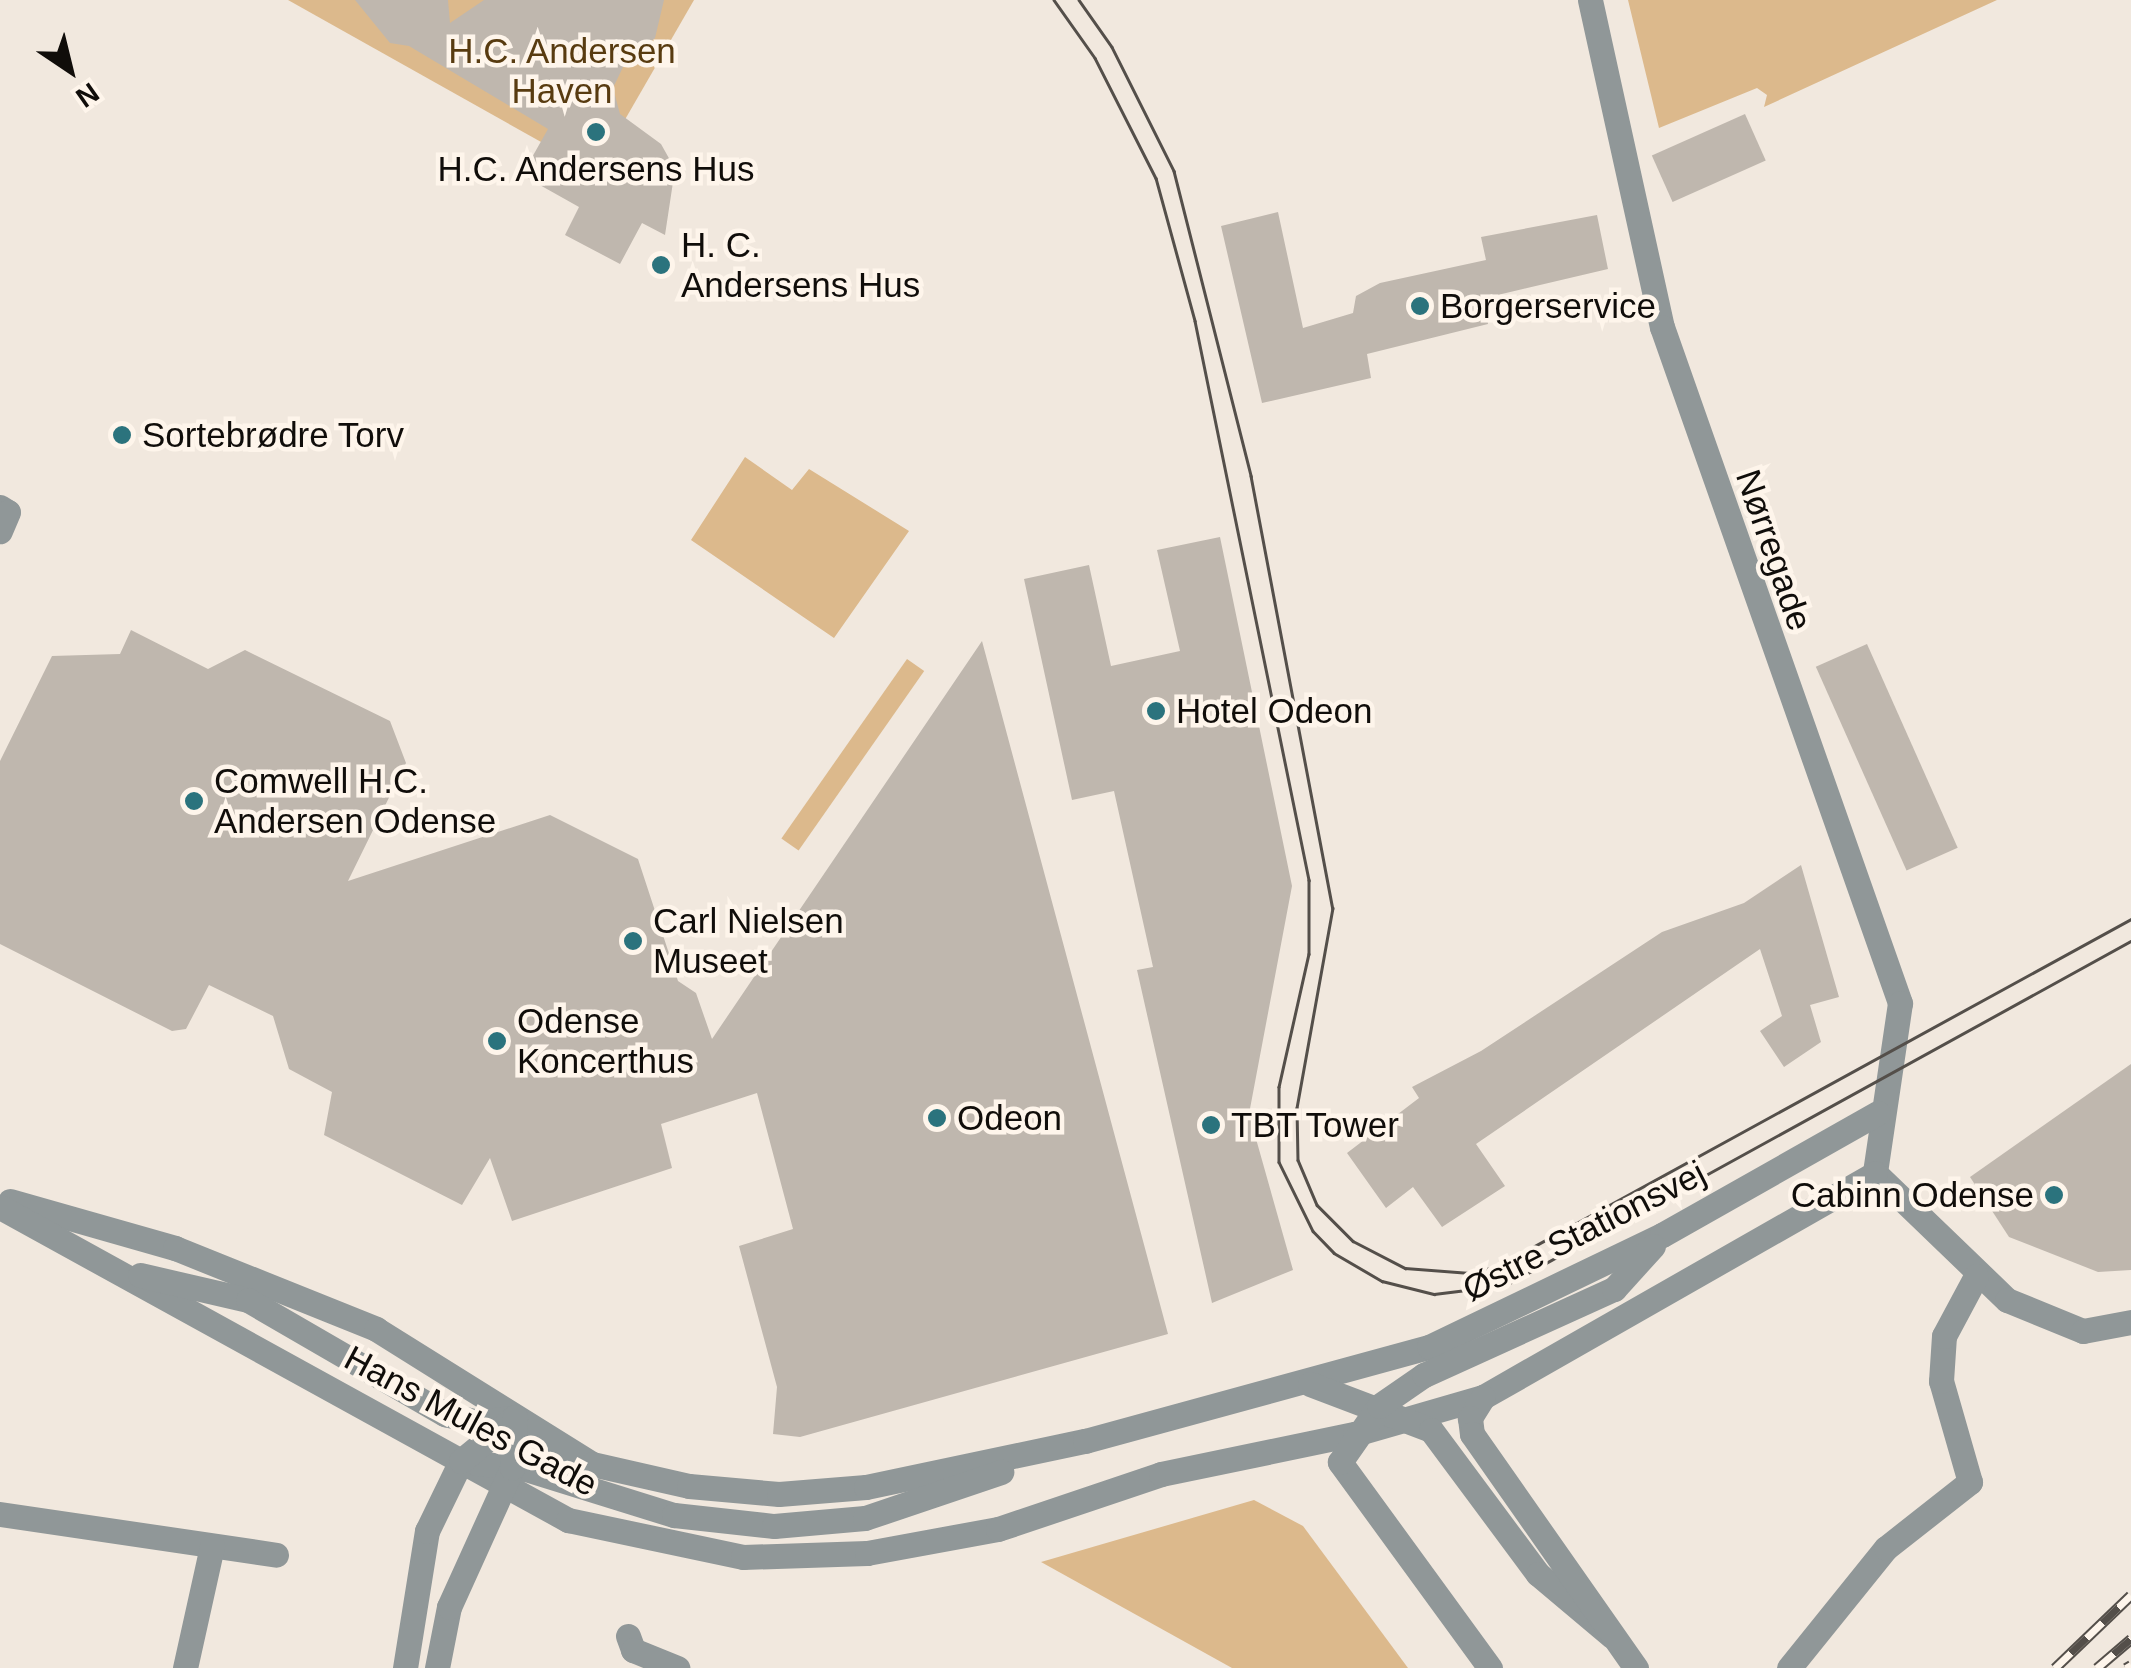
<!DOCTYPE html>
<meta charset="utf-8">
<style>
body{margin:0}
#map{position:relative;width:2131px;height:1668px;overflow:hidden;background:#f1e8de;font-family:Helvetica,sans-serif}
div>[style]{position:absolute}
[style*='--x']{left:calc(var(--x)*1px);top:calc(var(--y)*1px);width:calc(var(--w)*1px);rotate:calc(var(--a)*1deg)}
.green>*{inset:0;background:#dcb98c;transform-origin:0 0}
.building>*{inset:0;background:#bfb7ae;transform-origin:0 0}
.minor>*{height:25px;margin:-12.5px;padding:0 12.5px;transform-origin:12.5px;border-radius:12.5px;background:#909798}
.tram>*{height:2.5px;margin:-1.25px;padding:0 1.25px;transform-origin:1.25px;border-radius:1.25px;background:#544f4a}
.rail>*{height:11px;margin-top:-5.5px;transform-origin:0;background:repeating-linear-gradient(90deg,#fef5eb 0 22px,#544f4a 0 44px);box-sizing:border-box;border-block:2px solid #544f4a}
.dots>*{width:28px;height:28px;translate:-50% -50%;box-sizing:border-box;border:5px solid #fef5eb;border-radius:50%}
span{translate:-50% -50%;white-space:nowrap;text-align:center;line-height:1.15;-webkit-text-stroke:9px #fef5eb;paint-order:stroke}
.park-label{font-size:35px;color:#583b10}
.poi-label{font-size:35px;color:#100d0a}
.left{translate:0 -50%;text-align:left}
.right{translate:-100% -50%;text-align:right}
.street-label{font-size:35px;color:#100d0a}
.north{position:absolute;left:20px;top:20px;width:100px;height:100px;-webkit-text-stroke:8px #fef5eb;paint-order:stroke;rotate:145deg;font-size:28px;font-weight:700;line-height:40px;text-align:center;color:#100d0a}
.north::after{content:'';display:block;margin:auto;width:35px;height:45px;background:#100d0a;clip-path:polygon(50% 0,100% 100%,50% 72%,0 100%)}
</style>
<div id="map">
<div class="green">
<i style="clip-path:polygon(288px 0,694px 0,623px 123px,559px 152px)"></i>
<i style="clip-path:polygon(1628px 0,1997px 0,1764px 107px,1767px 95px,1757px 88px,1659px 128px)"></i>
<i style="clip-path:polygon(745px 457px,792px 490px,809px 469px,909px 531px,834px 638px,691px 540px)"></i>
<i style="left:907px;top:659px;width:21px;height:219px;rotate:35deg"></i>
<i style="clip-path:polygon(1254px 1500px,1303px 1526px,1408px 1668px,1232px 1668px,1041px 1562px)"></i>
</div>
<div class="building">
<i style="clip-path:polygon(355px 0,448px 0,450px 23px,484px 0,664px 0,655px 38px,624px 65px,613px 88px,620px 114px,661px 144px,675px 169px,665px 235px,642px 223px,620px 264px,565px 235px,579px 207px,522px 175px,548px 129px,409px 46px,390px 43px)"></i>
<i style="left:1745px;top:114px;width:51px;height:102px;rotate:66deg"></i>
<i style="clip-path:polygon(1278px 212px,1303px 328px,1353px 313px,1356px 296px,1380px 283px,1486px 260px,1481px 237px,1597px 215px,1608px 269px,1485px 298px,1488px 324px,1367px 354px,1371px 378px,1262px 403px,1221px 226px)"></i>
<i style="clip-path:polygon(1220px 537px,1292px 886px,1249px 1114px,1293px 1270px,1212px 1303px,1137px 970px,1153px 967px,1114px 791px,1072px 800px,1024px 579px,1089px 565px,1111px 666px,1180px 651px,1157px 550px)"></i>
<i style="clip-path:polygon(131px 630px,208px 669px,245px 650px,390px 721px,406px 763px,348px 881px,550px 815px,638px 859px,678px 981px,696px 993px,712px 1039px,982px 641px,1168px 1334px,800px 1437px,773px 1434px,777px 1387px,739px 1246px,793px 1229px,757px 1093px,661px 1124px,672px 1168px,512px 1221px,490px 1158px,462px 1205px,324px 1135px,332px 1092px,289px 1069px,273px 1016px,209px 985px,186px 1029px,172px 1031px,0 944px,0 761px,52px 656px,120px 654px)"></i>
<i style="left:1867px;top:644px;width:223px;height:56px;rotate:66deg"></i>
<i style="clip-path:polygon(1801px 865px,1839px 997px,1810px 1005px,1821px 1042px,1784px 1067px,1760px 1031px,1782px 1016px,1760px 949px,1476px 1144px,1505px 1186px,1442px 1227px,1413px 1187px,1386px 1208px,1347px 1153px,1419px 1098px,1412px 1087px,1481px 1051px,1662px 932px,1744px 903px)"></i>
<i style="clip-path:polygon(2131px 1064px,2131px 1270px,2098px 1272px,2009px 1237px,1970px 1177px)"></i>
</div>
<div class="minor">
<i style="--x:1590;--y:0;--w:335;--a:77.6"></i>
<i style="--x:1662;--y:327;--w:717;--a:70.6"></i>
<i style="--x:1900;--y:1003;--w:172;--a:98.4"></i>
<i style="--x:1875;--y:1173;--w:183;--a:43.9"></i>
<i style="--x:2007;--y:1300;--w:82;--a:22.2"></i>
<i style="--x:2083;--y:1331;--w:49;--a:-10.6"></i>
<i style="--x:0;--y:507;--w:9;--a:32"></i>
<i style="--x:8;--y:512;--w:21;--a:113"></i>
<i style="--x:10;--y:1201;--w:172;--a:15.9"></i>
<i style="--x:175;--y:1248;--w:217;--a:21.9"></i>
<i style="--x:376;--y:1329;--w:255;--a:32"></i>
<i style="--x:592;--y:1464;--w:99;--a:12.8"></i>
<i style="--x:689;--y:1486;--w:90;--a:5.1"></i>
<i style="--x:779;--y:1494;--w:87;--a:-4.6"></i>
<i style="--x:866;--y:1487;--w:224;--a:-11.9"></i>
<i style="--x:1085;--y:1441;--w:357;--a:-15.3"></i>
<i style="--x:1429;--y:1347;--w:259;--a:-25.7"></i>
<i style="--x:1662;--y:1235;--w:248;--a:-29.5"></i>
<i style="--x:0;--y:1207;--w:649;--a:28.86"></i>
<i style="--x:568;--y:1520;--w:179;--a:11.9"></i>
<i style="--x:743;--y:1557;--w:124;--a:-1.8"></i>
<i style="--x:867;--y:1553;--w:133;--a:-10.4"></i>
<i style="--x:998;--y:1529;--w:172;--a:-18.6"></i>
<i style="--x:1161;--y:1474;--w:198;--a:-11.7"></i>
<i style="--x:1355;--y:1434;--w:133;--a:-16.1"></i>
<i style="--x:1483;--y:1397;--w:451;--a:-29.7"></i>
<i style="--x:140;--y:1275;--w:111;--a:13"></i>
<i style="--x:248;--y:1300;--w:228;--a:30.1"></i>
<i style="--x:445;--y:1414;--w:33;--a:14"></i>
<i style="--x:477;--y:1422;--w:38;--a:-7"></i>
<i style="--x:1310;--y:1384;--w:129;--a:20.8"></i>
<i style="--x:1431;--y:1430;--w:179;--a:53.4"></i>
<i style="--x:1538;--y:1574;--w:97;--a:40"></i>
<i style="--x:1483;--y:1397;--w:25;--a:122"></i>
<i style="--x:1470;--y:1418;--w:16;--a:83"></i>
<i style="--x:1472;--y:1434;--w:286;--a:55"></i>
<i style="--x:477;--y:1463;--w:49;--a:7"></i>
<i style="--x:526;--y:1469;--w:155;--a:17.3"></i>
<i style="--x:674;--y:1515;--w:101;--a:6.3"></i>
<i style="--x:774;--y:1526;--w:91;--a:-5"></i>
<i style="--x:865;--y:1518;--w:144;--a:-18.7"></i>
<i style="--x:0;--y:1514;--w:279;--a:8.4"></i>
<i style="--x:628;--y:1636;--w:15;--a:70"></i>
<i style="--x:633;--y:1650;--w:48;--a:22.2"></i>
<i style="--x:185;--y:1668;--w:125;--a:-77.5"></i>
<i style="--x:405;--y:1668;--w:139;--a:-80.9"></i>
<i style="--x:427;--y:1531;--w:78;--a:-64.1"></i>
<i style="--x:461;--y:1461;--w:70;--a:-39.2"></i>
<i style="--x:437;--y:1668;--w:62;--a:-78.9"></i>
<i style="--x:449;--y:1607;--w:153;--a:-65.6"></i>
<i style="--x:512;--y:1468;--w:51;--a:-86.6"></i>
<i style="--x:1490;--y:1668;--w:255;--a:-126.1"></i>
<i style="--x:1340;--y:1462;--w:68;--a:-55.1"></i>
<i style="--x:1379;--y:1406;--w:55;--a:-34.6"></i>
<i style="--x:1424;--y:1375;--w:209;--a:-24.4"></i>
<i style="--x:1614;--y:1289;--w:58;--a:-47.8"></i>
<i style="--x:1789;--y:1668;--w:154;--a:-51.1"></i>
<i style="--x:1886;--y:1548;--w:107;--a:-38.2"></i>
<i style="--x:1970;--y:1482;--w:105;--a:-106"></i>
<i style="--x:1941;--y:1381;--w:45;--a:-86.2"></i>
<i style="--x:1944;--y:1336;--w:68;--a:-61.9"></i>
</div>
<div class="tram">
<i style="--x:1054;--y:0;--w:71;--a:54.7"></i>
<i style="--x:1095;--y:58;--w:135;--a:63.1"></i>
<i style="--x:1156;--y:178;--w:148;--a:74.7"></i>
<i style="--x:1195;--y:321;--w:571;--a:78.47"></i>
<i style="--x:1309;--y:880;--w:74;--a:90"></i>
<i style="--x:1309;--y:954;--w:136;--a:102.7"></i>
<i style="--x:1279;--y:1087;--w:75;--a:90"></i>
<i style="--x:1279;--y:1162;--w:77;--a:63.8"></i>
<i style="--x:1313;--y:1231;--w:30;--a:46"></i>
<i style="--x:1334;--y:1253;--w:56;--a:30.3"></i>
<i style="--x:1382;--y:1281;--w:54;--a:14"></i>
<i style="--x:1434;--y:1294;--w:73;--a:-7.1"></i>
<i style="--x:1506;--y:1285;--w:713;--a:-28.83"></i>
<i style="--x:1079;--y:0;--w:57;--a:54.9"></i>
<i style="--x:1112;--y:47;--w:139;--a:63.4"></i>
<i style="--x:1174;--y:171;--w:315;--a:75.8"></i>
<i style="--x:1251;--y:476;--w:440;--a:79.3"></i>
<i style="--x:1333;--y:908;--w:203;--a:100.2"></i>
<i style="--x:1297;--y:1108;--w:52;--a:88.9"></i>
<i style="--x:1298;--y:1160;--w:49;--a:67.1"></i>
<i style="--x:1317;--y:1205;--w:51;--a:45"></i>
<i style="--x:1353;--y:1241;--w:59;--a:27.4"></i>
<i style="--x:1405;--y:1268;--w:65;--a:4.4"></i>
<i style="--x:1470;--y:1273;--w:29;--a:-14"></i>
<i style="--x:1498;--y:1266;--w:722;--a:-28.73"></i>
</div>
<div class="rail">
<i style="--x:2055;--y:1668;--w:105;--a:-43.8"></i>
<i style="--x:2097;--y:1668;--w:45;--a:-40.5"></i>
<i style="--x:2126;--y:1668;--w:6;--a:-31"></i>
</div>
<div class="dots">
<i style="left:596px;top:132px;background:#2b737d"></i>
<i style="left:661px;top:265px;background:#2b737d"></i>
<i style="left:1420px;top:306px;background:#2b737d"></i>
<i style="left:122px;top:435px;background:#2b737d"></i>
<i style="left:1156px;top:711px;background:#2b737d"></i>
<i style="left:194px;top:801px;background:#2b737d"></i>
<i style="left:633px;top:941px;background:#2b737d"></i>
<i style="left:497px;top:1041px;background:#2b737d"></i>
<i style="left:937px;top:1118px;background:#2b737d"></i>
<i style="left:1211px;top:1125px;background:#2b737d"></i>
<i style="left:2054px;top:1195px;background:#2b737d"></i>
</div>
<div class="park-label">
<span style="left:562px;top:71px">H.C. Andersen<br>Haven</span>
</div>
<div class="poi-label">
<span style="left:596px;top:169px">H.C. Andersens Hus</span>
<span class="left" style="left:681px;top:265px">H. C.<br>Andersens Hus</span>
<span class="left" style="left:1440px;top:306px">Borgerservice</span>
<span class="left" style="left:142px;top:435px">Sortebrødre Torv</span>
<span class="left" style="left:1176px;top:711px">Hotel Odeon</span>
<span class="left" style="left:214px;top:801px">Comwell H.C.<br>Andersen Odense</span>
<span class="left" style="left:653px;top:941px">Carl Nielsen<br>Museet</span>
<span class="left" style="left:517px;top:1041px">Odense<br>Koncerthus</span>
<span class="left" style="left:957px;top:1118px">Odeon</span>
<span class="left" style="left:1231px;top:1125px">TBT Tower</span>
<span class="right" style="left:2034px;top:1195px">Cabinn Odense</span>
</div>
<div class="street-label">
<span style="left:1774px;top:550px;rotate:71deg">Nørregade</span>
<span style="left:1584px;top:1231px;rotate:-27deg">Østre Stationsvej</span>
<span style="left:471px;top:1421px;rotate:28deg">Hans Mules Gade</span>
</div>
<div class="north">N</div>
</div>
